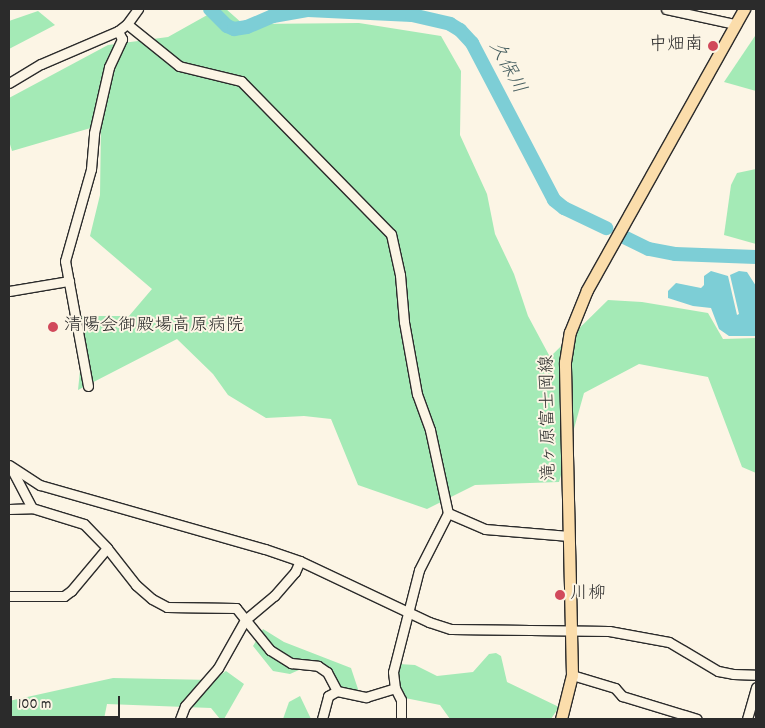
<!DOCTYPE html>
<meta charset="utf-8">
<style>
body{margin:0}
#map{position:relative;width:765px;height:728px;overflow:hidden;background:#fcf5e5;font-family:Dekko,"Klee One",sans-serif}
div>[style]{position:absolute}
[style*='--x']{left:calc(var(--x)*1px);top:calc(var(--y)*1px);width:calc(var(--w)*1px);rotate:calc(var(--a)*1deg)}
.green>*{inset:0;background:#a4eab6}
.water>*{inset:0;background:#7dced6}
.river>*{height:14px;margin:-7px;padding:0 7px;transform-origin:7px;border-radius:7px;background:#7dced6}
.roads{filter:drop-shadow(1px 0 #2b2b2b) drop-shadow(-1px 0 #2b2b2b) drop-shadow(0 1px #2b2b2b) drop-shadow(0 -1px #2b2b2b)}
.minor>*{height:9px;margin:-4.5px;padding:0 4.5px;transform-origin:4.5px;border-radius:4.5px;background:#fcf5e5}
.major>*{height:11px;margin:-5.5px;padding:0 5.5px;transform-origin:5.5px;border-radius:5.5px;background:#fbddab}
.dots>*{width:14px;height:14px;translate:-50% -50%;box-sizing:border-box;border:2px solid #fcf5e5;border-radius:50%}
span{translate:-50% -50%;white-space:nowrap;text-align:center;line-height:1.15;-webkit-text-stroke:4px #fcf5e5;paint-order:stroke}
.poi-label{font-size:18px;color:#2b2b2b}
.right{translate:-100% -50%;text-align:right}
.left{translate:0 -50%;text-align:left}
.street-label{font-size:18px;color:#2b2b2b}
.water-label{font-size:19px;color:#445c5e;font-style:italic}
.frame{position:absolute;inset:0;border:10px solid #2b2b2b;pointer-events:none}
.scale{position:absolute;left:10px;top:696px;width:110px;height:22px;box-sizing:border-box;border:2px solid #2b2b2b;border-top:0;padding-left:6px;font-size:15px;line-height:18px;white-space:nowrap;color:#2b2b2b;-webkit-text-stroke:4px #fcf5e5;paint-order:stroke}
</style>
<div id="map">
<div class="green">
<i style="clip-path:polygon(218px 9px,226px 9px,243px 24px,359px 23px,441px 36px,461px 71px,460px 135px,487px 194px,495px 234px,514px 274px,528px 316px,550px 357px,608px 300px,642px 302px,708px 313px,723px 339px,756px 338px,756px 473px,742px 467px,708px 377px,639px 364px,584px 393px,559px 482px,475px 485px,427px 509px,358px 485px,331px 419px,304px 416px,266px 418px,228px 395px,213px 374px,177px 339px,78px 390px,82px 351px,71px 316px,129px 316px,152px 289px,90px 236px,100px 195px,101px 125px,12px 151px,9px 141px,9px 98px,108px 45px,168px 37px)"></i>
<i style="clip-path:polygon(38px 11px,55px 25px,9px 49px,9px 21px)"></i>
<i style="clip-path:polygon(755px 36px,756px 91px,724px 82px)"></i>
<i style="clip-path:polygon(756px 169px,756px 244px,724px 235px,731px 185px,737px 173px)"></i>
<i style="clip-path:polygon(263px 629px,284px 642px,351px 668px,359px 692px,340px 688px,310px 665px,290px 674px,273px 671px,253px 646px)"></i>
<i style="clip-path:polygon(496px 653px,501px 656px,507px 682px,559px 707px,551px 719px,450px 719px,440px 705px,400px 697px,393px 669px,399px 664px,415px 665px,437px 676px,473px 672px,489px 654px)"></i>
<i style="clip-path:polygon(226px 671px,244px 684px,224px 719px,220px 719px,211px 708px,107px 704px,104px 719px,9px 719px,9px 701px,113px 678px,213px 680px)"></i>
<i style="clip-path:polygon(300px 696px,311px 719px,283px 719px,289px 702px)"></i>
</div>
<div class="water">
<i style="clip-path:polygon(711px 271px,728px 276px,737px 315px,739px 314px,730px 275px,739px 271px,747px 272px,756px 286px,756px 336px,729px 336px,719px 329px,711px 308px,693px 306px,668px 298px,668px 291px,676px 283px,701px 288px,704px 285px,704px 276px)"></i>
</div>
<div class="river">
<i style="--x:210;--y:9;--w:24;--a:45"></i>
<i style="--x:227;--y:26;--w:8;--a:23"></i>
<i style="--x:234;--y:29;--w:13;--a:-9"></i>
<i style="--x:247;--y:27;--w:28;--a:-23"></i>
<i style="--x:273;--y:16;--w:36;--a:-10"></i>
<i style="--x:308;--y:10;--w:104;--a:2.8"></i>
<i style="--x:412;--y:15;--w:39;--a:13"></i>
<i style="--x:450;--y:24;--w:12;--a:31"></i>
<i style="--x:460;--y:30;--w:18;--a:47"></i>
<i style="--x:472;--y:43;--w:177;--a:62.4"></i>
<i style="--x:554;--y:200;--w:13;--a:39"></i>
<i style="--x:564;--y:208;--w:47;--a:25.5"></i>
<i style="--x:626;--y:238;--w:25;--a:26"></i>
<i style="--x:649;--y:249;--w:26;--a:11"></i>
<i style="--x:675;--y:254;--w:81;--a:2.1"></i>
</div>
<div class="roads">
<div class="minor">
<i style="--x:666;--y:9;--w:71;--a:12.3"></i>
<i style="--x:127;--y:24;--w:67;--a:38.9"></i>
<i style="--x:179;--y:66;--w:64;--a:13.6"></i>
<i style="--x:241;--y:81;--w:214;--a:45.6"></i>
<i style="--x:391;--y:234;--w:42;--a:77.6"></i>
<i style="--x:400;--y:275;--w:47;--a:85.1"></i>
<i style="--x:404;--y:322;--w:73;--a:79.8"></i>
<i style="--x:417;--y:394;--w:38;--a:70"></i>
<i style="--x:430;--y:430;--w:85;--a:77.8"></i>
<i style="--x:448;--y:513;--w:64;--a:117"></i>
<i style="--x:419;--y:570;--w:105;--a:104.3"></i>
<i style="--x:393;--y:672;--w:16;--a:83"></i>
<i style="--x:395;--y:688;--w:13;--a:63"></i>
<i style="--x:401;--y:700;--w:19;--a:90"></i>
<i style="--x:9;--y:83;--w:37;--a:-31"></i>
<i style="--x:41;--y:64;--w:84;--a:-23.2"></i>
<i style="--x:118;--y:31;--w:11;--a:-38"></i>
<i style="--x:127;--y:24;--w:19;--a:-54"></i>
<i style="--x:9;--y:291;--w:61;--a:-9.5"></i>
<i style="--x:88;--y:386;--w:127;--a:-100.4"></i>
<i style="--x:65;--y:261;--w:96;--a:-74.2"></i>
<i style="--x:91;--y:169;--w:36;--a:-85"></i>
<i style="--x:94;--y:133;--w:68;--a:-77.2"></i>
<i style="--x:109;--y:67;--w:31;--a:-65"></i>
<i style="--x:122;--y:39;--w:9;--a:-117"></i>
<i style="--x:9;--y:465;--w:37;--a:33"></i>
<i style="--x:40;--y:485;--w:234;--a:15.9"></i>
<i style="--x:265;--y:549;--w:37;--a:19"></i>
<i style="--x:300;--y:561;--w:143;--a:25.3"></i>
<i style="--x:429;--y:622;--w:23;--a:18"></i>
<i style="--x:451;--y:629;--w:158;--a:0.7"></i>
<i style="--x:609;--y:631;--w:61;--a:10.4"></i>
<i style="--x:669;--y:642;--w:57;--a:30.6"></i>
<i style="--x:718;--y:671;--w:15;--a:11"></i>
<i style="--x:733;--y:674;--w:23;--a:2"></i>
<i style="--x:11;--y:468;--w:45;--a:62.3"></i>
<i style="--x:9;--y:509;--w:23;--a:-2"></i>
<i style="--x:32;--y:508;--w:54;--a:17.1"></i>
<i style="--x:84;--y:524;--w:33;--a:46"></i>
<i style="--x:107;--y:548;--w:47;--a:51.9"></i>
<i style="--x:136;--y:585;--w:21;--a:41"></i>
<i style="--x:152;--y:599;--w:17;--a:28"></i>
<i style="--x:167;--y:607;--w:69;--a:0.8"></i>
<i style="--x:236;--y:608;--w:54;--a:51"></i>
<i style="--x:270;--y:650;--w:25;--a:32"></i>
<i style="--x:291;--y:663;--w:27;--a:6"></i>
<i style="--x:318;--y:666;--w:11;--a:34"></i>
<i style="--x:327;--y:672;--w:21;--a:62"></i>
<i style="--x:448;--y:513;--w:40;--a:23.4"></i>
<i style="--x:485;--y:529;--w:84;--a:4.8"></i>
<i style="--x:9;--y:596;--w:55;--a:0"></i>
<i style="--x:64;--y:596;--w:9;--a:-36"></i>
<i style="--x:71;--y:591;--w:56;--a:-50.1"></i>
<i style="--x:572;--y:675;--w:45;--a:16.8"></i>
<i style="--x:615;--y:688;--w:11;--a:49"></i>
<i style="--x:622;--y:696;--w:78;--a:17"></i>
<i style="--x:180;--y:719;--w:14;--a:-69"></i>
<i style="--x:185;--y:706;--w:50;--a:-49"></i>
<i style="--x:218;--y:668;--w:55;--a:-60.6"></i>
<i style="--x:245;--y:620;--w:38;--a:-40"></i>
<i style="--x:274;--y:596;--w:32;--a:-49"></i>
<i style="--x:295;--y:572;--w:12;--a:-66"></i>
<i style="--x:322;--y:719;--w:24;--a:-75"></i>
<i style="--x:328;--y:696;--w:10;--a:-29"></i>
<i style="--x:337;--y:691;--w:30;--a:12"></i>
<i style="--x:366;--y:697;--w:30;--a:-17"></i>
<i style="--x:747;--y:719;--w:33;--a:-74"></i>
</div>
<div class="major">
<i style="--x:561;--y:719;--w:45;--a:-76"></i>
<i style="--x:572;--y:675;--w:313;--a:-91.3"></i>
<i style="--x:565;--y:362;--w:30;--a:-81"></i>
<i style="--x:570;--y:332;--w:45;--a:-68"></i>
<i style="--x:587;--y:290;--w:322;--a:-60.8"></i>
</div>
</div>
<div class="dots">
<i style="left:713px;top:46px;background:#d1495b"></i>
<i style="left:53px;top:327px;background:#d1495b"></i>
<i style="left:560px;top:595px;background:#d1495b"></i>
</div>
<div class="poi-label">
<span class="right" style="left:703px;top:46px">中畑南</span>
<span class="left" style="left:64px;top:327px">清陽会御殿場高原病院</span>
<span class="left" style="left:570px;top:595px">川柳</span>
</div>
<div class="street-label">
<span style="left:550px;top:418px;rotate:-91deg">滝ヶ原富士岡線</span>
</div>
<div class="water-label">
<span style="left:506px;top:68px;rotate:62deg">久保川</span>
</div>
<div class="frame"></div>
<div class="scale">100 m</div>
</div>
